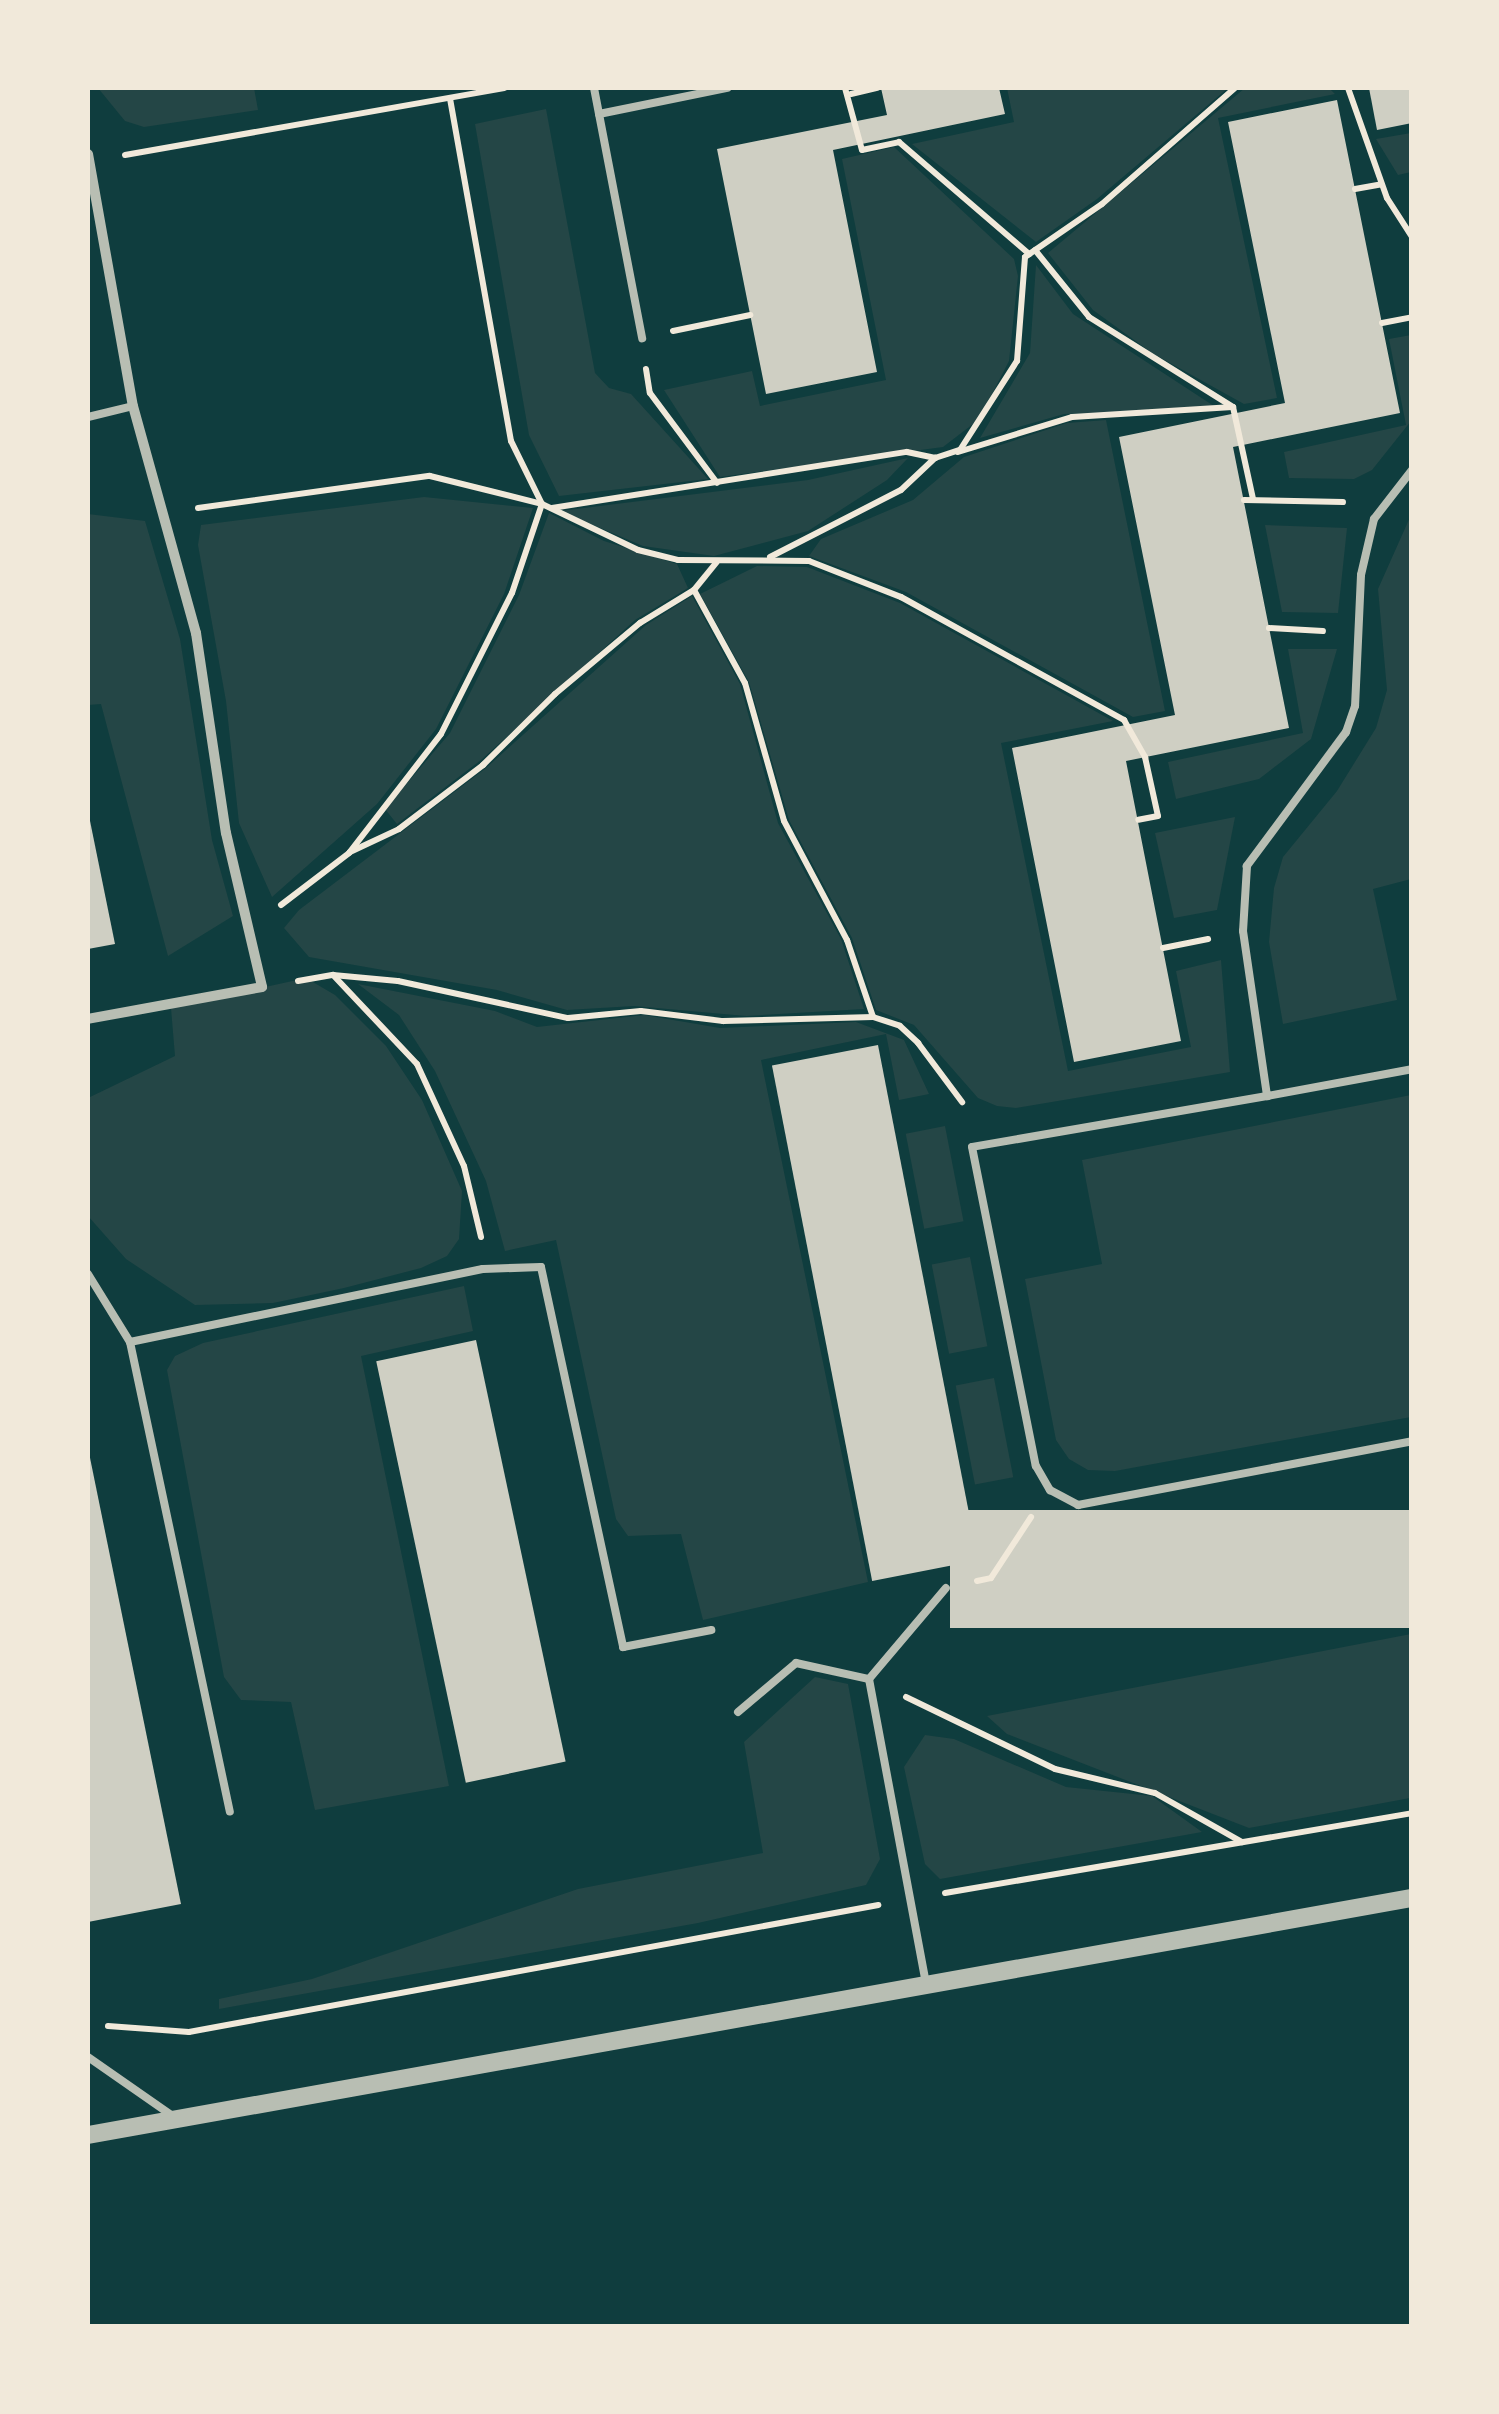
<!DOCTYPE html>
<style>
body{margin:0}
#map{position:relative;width:1499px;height:2414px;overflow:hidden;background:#0f3d3e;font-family:Rubik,sans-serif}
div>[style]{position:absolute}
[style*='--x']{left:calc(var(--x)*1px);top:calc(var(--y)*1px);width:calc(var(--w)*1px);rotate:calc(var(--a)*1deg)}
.green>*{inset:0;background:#244646;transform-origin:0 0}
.building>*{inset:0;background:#cfcfc3;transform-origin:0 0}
.path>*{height:6px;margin:-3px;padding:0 3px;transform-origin:3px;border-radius:3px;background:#f1e9da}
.service>*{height:8px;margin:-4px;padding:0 4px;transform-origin:4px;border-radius:4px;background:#b8beb3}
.minor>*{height:10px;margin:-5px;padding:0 5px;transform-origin:5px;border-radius:5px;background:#b8beb3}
.tertiary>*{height:18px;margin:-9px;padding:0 9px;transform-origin:9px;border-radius:9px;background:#b8beb3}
span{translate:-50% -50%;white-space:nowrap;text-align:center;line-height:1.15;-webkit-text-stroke:8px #f1e9da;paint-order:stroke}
.frame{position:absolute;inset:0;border:90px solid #f1e9da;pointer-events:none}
</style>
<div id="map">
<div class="green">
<i style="clip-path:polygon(98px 88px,254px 88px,258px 110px,144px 127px,125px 121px)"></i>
<i style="clip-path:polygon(1007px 88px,1228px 88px,1097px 199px,1036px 242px,912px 144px,1014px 122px)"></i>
<i style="clip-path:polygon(1245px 88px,1329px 88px,1335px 94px,1218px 118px,1277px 398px,1244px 404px,1152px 353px,1093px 310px,1048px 253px)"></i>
<i style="clip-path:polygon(546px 109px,595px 373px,609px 388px,631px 394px,708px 479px,559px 496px,529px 435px,475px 124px)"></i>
<i style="clip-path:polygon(1411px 133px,1411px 172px,1398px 175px,1376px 139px)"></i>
<i style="clip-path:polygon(894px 147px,1014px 259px,1018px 276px,1009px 361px,992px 394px,973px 424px,943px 447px,720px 477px,664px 390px,752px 371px,760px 406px,886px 380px,842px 159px)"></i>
<i style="clip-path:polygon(1036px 265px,1073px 314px,1220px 410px,1064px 414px,980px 438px,1030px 353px)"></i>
<i style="clip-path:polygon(1411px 335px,1411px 421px,1372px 470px,1354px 479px,1289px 478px,1284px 452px,1406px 425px,1389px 339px)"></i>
<i style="clip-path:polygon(1106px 420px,1165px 711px,1133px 717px,906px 592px,809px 556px,821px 539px,913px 500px,964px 457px,1067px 423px)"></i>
<i style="clip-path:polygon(908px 458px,887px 480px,808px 531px,714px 556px,643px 546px,560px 511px,808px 480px)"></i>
<i style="clip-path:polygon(424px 497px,533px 508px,504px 594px,436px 729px,377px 804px,272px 897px,239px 823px,226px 701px,198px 545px,201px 525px)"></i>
<i style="clip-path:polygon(549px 513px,604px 541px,677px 564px,688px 588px,635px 620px,481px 760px,397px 824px,385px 809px,450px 733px,519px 595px)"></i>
<i style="clip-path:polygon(88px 514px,145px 521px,180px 639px,212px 840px,233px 916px,168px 956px,101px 704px,88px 705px)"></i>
<i style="clip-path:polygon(1411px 515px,1411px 879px,1373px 889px,1397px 1000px,1283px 1024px,1269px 942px,1274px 888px,1283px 857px,1337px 791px,1376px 728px,1387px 690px,1378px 589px)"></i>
<i style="clip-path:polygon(1265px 525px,1347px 528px,1338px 613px,1282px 612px)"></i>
<i style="clip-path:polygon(757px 566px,807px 567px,900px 603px,1113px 721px,1001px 743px,1068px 1071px,1191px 1047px,1176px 971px,1221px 960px,1230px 1072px,1016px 1108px,997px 1106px,978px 1098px,914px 1025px,876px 1010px,852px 938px,789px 820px,749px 682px,700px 594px)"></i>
<i style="clip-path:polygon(692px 596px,740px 684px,778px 823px,841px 939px,864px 1009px,746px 1016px,634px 1006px,567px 1010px,497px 990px,309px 957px,284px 928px,299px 910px,486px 768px,646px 625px)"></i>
<i style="clip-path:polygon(1288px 649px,1337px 649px,1311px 739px,1259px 779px,1176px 799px,1168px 762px,1303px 733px)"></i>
<i style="clip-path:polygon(1235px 817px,1217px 910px,1174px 918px,1155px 833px)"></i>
<i style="clip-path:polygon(306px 978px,335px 995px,386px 1046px,422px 1100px,462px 1191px,459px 1239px,447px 1256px,421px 1268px,344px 1288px,273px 1303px,195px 1305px,126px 1259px,88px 1216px,88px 1098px,175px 1056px,171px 1008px)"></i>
<i style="clip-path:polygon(358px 984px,495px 1011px,537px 1027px,644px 1015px,720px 1028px,856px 1022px,904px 1040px,929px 1094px,899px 1100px,886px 1034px,761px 1060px,868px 1582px,703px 1620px,681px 1534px,628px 1536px,616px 1519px,556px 1240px,505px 1251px,486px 1181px,435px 1071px,399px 1015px)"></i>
<i style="clip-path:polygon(1411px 1095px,1411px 1417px,1115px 1471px,1088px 1470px,1069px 1459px,1056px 1440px,1025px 1279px,1102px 1264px,1082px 1160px)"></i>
<i style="left:945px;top:1126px;width:97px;height:40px;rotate:79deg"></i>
<i style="left:970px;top:1257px;width:91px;height:39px;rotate:79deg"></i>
<i style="clip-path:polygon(464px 1286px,473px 1331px,361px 1356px,449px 1786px,315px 1810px,291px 1702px,241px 1700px,224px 1677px,167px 1370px,175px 1356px,203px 1343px)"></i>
<i style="left:994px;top:1378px;width:101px;height:39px;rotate:79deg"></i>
<i style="clip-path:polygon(1411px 1634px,1410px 1798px,1249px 1828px,1007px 1734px,987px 1716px)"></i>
<i style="clip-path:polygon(815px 1677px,848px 1684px,880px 1859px,866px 1885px,698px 1923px,219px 2009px,219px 1999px,312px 1979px,578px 1889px,763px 1853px,744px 1742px)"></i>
<i style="clip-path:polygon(925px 1735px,954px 1739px,1066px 1787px,1152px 1796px,1202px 1832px,940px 1879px,925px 1864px,904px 1767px)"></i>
</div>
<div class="building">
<i style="clip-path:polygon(881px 88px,999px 88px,1005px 114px,833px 150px,877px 372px,766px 394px,717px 149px,887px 115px)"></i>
<i style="clip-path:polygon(1369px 88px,1412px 88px,1412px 123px,1377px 130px)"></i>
<i style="clip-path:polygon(1337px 100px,1400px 413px,1233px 447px,1289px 728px,1126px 761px,1181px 1041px,1074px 1062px,1012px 748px,1175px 715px,1119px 437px,1285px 403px,1228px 122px)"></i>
<i style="clip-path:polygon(88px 811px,115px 944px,88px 949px)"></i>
<i style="left:878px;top:1045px;width:525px;height:108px;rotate:79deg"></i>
<i style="left:476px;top:1340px;width:431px;height:102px;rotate:78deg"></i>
<i style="clip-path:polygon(88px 1448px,181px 1904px,88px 1922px)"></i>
<i style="left:1412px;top:1510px;width:118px;height:462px;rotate:90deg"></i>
</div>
<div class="path">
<i style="--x:845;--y:88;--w:64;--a:74.7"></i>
<i style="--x:862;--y:150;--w:38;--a:-12"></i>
<i style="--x:899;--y:142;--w:172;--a:40.7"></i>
<i style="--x:1348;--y:88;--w:117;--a:70.5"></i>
<i style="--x:1387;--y:198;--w:46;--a:57.3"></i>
<i style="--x:851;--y:94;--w:27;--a:-13"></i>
<i style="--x:125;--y:155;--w:385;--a:-10"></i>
<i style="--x:1355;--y:189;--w:27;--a:-10"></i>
<i style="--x:1035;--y:250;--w:86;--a:51.1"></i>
<i style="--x:1089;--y:317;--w:170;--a:32"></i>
<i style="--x:1233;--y:407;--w:94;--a:77.7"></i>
<i style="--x:1382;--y:323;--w:31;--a:-11"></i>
<i style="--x:673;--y:331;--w:79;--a:-11.7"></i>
<i style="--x:646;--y:369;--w:24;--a:81"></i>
<i style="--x:650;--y:393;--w:112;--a:53.3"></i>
<i style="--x:958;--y:452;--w:119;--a:-17.1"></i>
<i style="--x:1072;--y:417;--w:161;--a:-3.6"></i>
<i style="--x:1244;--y:500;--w:99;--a:1.2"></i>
<i style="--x:198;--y:508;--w:234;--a:-7.9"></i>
<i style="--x:430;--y:476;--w:115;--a:14"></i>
<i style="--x:542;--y:504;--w:106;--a:25.6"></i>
<i style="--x:638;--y:550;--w:41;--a:14"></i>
<i style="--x:678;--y:560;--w:131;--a:0.4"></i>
<i style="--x:809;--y:561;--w:99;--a:21.4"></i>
<i style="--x:901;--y:597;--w:255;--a:28.9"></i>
<i style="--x:1124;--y:720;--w:43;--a:60.4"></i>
<i style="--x:1145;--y:757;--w:60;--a:77.6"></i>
<i style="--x:1158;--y:816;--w:20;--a:169"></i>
<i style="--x:552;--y:508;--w:359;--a:-9"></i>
<i style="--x:907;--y:452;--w:29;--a:12"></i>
<i style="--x:770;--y:557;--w:147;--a:-27.1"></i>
<i style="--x:901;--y:490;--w:47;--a:-43.3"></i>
<i style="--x:935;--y:458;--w:26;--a:-18"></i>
<i style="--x:960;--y:450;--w:106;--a:-57.4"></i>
<i style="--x:1017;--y:361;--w:104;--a:-85.6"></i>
<i style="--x:1025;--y:257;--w:93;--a:-34.5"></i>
<i style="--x:1102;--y:204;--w:176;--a:-41.1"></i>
<i style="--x:694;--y:590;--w:106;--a:61.3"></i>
<i style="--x:745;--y:683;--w:143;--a:74.2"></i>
<i style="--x:784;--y:821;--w:135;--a:62.1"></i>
<i style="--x:847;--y:940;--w:81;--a:71.3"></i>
<i style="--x:1269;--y:628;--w:54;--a:3.2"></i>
<i style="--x:350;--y:852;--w:54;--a:-25.1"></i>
<i style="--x:399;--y:829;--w:106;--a:-37.3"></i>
<i style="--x:483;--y:765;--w:101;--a:-44.6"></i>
<i style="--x:555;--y:694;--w:111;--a:-39.9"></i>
<i style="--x:640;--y:623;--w:63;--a:-31.4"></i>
<i style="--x:694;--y:590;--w:36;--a:-51"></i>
<i style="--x:281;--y:905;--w:86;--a:-37.4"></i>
<i style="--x:349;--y:853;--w:150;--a:-52.3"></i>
<i style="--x:441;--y:734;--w:158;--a:-63.3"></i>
<i style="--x:512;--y:593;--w:94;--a:-71.4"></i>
<i style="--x:542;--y:504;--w:70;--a:-116.2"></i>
<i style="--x:511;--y:441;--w:347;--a:-100.1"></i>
<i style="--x:1163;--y:948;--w:46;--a:-11.3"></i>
<i style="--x:334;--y:976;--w:121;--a:46.7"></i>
<i style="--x:417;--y:1064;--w:112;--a:65.3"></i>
<i style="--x:464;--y:1166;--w:73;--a:76.5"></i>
<i style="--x:298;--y:981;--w:36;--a:-10"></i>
<i style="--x:333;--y:975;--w:65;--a:5.3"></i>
<i style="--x:398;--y:981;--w:174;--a:12.3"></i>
<i style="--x:568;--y:1018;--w:73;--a:-5.5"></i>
<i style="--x:641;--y:1011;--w:83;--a:7"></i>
<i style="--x:723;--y:1021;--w:150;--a:-1.5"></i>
<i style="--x:873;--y:1017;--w:28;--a:18"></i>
<i style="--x:900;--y:1026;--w:25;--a:43"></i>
<i style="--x:918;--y:1043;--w:74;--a:53.3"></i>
<i style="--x:977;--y:1581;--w:14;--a:-12"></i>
<i style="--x:991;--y:1578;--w:73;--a:-56.7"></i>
<i style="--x:906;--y:1697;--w:165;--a:25.8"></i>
<i style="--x:1055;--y:1769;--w:103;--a:13.5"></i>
<i style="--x:1155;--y:1793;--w:100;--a:29.4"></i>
<i style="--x:945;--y:1893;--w:474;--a:-9.7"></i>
<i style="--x:108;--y:2026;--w:81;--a:4.2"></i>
<i style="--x:189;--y:2032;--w:701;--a:-10.44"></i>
</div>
<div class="service">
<i style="--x:594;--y:88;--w:255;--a:79.1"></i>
<i style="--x:599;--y:114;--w:131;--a:-11.5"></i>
<i style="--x:88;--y:417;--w:46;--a:-13.7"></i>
<i style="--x:1412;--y:470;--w:62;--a:127.8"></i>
<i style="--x:1374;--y:519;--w:57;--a:103.1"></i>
<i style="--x:1361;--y:575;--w:131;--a:92.6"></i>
<i style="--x:1355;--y:706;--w:28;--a:109"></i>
<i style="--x:1346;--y:732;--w:167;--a:126.5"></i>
<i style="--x:1247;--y:866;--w:65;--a:93.5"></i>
<i style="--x:1243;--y:931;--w:167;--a:81.7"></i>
<i style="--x:1267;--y:1096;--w:299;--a:170.2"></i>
<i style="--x:972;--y:1147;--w:325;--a:78.7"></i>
<i style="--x:1036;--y:1466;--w:28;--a:60"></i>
<i style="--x:1050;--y:1490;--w:32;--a:28"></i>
<i style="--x:1078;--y:1505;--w:340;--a:-10.8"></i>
<i style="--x:1267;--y:1096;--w:147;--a:-10.5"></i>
<i style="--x:88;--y:1274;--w:80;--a:58.3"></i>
<i style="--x:130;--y:1342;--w:480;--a:78"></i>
<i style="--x:130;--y:1342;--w:360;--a:-11.7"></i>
<i style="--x:483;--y:1269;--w:58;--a:-2"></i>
<i style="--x:541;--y:1267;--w:389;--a:77.8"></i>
<i style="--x:623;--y:1647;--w:90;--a:-10.9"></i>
<i style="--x:869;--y:1679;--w:311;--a:79.4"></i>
<i style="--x:869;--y:1679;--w:119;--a:-49.8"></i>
<i style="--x:738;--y:1712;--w:76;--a:-40.2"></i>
<i style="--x:796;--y:1663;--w:75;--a:12.4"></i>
<i style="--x:88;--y:2057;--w:105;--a:34.9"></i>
</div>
<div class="minor">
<i style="--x:88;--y:154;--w:256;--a:79.9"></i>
<i style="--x:133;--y:406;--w:236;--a:74.5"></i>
<i style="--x:196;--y:633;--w:202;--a:81.5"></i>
<i style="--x:226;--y:833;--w:158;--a:76.8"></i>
<i style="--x:262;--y:987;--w:177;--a:169.6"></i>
</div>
<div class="tertiary">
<i style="--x:88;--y:2135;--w:1345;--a:-10.15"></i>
</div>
<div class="frame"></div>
</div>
